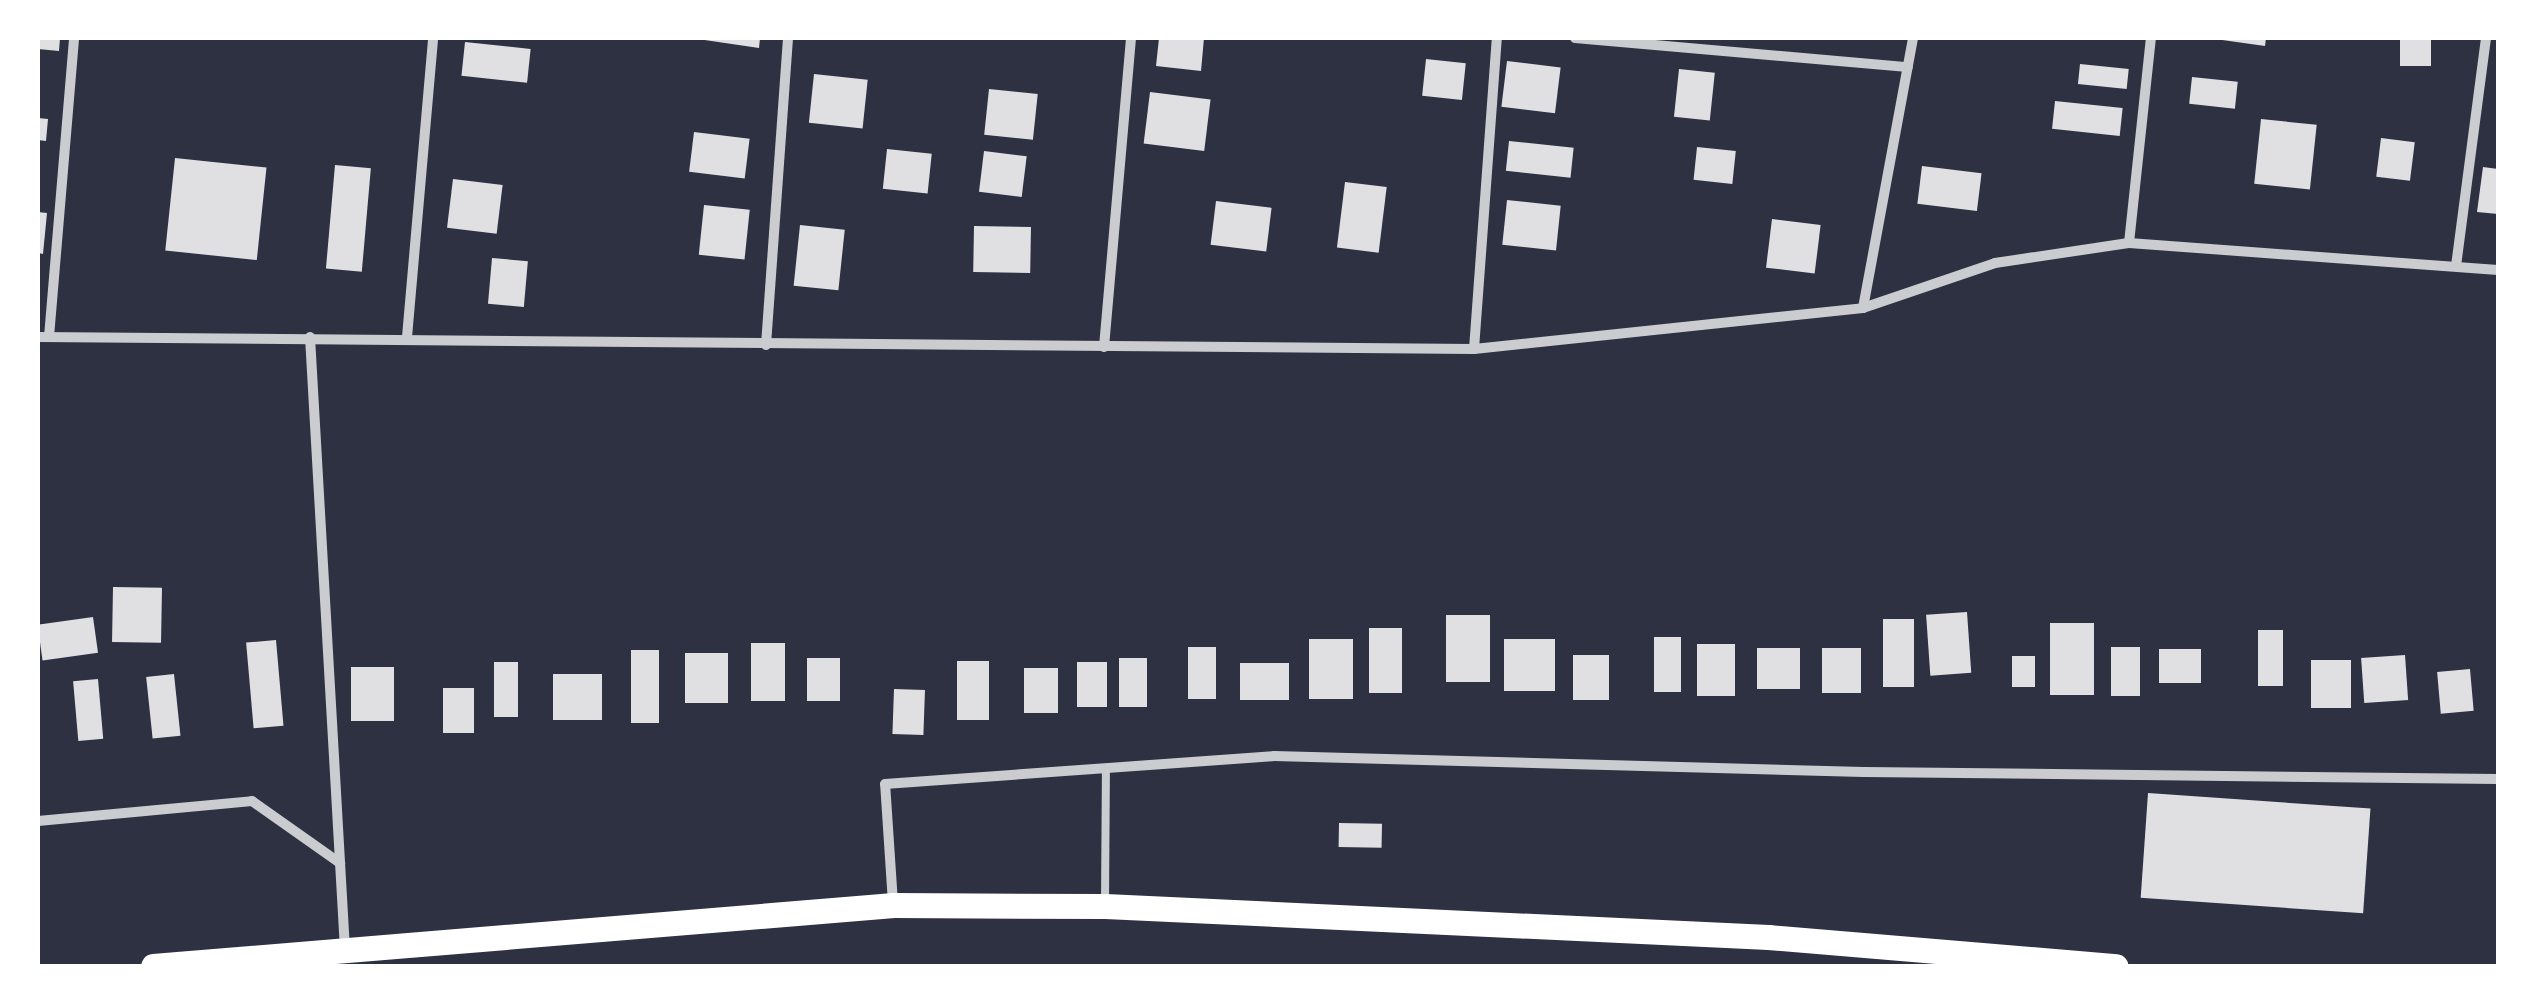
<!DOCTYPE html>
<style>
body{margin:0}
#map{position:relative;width:2536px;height:1004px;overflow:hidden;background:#2d3142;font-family:"Exo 2",sans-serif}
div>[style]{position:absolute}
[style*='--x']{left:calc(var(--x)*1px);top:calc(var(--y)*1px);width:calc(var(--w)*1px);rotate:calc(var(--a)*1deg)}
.building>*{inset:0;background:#e0e0e3;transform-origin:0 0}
.service>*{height:8px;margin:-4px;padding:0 4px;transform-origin:4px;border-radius:4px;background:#caccd0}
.minor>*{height:10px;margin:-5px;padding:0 5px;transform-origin:5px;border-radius:5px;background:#caccd0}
.primary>*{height:25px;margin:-12.5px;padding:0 12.5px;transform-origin:12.5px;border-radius:12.5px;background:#fff}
span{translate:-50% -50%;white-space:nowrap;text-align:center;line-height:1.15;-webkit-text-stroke:9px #fff;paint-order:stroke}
.frame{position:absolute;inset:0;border:40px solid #fff;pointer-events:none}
</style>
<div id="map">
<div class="building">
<i style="clip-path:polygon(38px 38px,60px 38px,59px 51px,38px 49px)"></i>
<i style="clip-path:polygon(691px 38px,760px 38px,759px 48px)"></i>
<i style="clip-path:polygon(1159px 38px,1204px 38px,1201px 71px,1156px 66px)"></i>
<i style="clip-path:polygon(2208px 38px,2266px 38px,2265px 46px)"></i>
<i style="left:2400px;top:38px;width:31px;height:28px"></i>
<i style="left:465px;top:42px;width:66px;height:34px;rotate:6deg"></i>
<i style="left:1426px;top:59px;width:40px;height:37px;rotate:6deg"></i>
<i style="left:1507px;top:61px;width:54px;height:46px;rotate:7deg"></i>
<i style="left:2080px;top:64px;width:49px;height:20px;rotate:6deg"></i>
<i style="left:1679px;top:69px;width:36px;height:48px;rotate:6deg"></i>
<i style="left:814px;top:74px;width:54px;height:49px;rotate:6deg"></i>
<i style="left:2192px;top:77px;width:46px;height:27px;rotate:6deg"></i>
<i style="left:989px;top:89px;width:49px;height:46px;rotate:6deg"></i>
<i style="left:1150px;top:92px;width:61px;height:52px;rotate:7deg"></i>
<i style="left:2055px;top:101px;width:68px;height:28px;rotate:6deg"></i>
<i style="clip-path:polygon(38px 118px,48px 119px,46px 141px,38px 140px)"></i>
<i style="left:2261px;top:119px;width:56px;height:65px;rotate:6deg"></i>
<i style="left:694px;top:132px;width:56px;height:40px;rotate:7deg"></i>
<i style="left:2381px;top:138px;width:34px;height:39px;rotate:7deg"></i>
<i style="left:1509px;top:141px;width:65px;height:30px;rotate:6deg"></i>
<i style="left:1697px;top:147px;width:39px;height:33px;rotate:6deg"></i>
<i style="left:887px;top:149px;width:45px;height:40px;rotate:6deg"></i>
<i style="left:984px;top:151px;width:43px;height:41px;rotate:7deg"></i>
<i style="left:175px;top:158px;width:92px;height:93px;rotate:6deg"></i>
<i style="left:335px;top:165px;width:36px;height:104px;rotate:5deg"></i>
<i style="left:1922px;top:166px;width:60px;height:38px;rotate:7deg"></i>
<i style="clip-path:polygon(2483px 167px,2498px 169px,2498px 214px,2477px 212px)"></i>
<i style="left:453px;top:179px;width:50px;height:49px;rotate:7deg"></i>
<i style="left:1345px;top:182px;width:42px;height:66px;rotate:7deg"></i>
<i style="left:1507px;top:200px;width:54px;height:45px;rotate:6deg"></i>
<i style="left:1216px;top:201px;width:56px;height:44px;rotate:7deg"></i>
<i style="left:704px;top:205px;width:46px;height:50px;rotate:6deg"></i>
<i style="clip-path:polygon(38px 212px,47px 213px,43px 254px,38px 253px)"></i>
<i style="left:1772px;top:219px;width:49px;height:49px;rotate:7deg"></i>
<i style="left:800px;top:225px;width:45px;height:61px;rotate:6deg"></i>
<i style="left:974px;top:226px;width:57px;height:46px;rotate:1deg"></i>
<i style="left:492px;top:258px;width:36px;height:46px;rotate:5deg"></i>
<i style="left:113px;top:587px;width:49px;height:55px;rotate:1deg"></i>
<i style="left:1967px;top:612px;width:61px;height:41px;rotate:86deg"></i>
<i style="left:1446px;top:615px;width:44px;height:67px"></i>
<i style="left:93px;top:617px;width:36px;height:56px;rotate:82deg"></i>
<i style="left:1883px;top:619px;width:31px;height:68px"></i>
<i style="left:2050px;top:623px;width:44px;height:72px"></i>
<i style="left:1402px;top:628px;width:65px;height:33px;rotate:90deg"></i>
<i style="left:2258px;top:630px;width:25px;height:56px"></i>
<i style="left:1654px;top:637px;width:27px;height:55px"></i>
<i style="left:1353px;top:639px;width:60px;height:44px;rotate:90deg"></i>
<i style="left:1504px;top:639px;width:51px;height:52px"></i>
<i style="left:276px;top:640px;width:86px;height:30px;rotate:85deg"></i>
<i style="left:751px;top:643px;width:34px;height:58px"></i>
<i style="left:1697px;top:644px;width:38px;height:52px"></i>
<i style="left:1188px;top:647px;width:28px;height:52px"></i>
<i style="left:2111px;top:647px;width:29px;height:49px"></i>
<i style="left:1757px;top:648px;width:43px;height:41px"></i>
<i style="left:1822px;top:648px;width:39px;height:45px"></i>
<i style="left:2159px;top:649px;width:42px;height:34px"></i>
<i style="left:631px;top:650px;width:28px;height:73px"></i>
<i style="left:685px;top:653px;width:43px;height:50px"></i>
<i style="left:1573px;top:655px;width:36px;height:45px"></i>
<i style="left:2405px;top:655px;width:45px;height:44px;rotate:86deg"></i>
<i style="left:2012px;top:656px;width:23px;height:31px"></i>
<i style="left:807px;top:658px;width:33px;height:43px"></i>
<i style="left:1119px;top:658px;width:28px;height:49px"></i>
<i style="left:2311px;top:660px;width:40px;height:48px"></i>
<i style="left:957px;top:661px;width:32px;height:59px"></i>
<i style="left:494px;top:662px;width:24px;height:55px"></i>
<i style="left:1077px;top:662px;width:30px;height:45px"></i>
<i style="left:1240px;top:663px;width:49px;height:37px"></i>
<i style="left:351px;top:667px;width:43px;height:54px"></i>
<i style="left:1024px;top:668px;width:34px;height:45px"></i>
<i style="left:2470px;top:669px;width:42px;height:33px;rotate:85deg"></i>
<i style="left:174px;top:674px;width:62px;height:28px;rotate:84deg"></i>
<i style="left:553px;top:674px;width:49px;height:46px"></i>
<i style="left:98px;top:679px;width:60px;height:25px;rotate:85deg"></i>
<i style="left:443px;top:688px;width:31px;height:45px"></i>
<i style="left:894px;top:689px;width:31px;height:45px;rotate:2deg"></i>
<i style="left:2148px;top:793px;width:223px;height:105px;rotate:4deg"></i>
<i style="left:1339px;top:823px;width:43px;height:24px;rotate:1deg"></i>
</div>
<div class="service">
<i style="--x:1105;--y:902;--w:132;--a:-89.6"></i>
</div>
<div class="minor">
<i style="--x:1575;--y:38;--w:334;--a:5"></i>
<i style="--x:2129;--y:243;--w:206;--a:-83.9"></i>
<i style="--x:2456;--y:266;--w:230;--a:-82.5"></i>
<i style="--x:1863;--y:308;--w:275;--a:-79.5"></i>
<i style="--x:38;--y:337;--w:1436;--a:0.48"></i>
<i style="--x:1474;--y:349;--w:391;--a:-6"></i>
<i style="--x:1863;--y:308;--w:139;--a:-18.8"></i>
<i style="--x:1995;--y:263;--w:135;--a:-8.5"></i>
<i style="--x:2129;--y:243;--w:370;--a:4.2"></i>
<i style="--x:49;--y:337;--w:300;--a:-85.2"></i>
<i style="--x:310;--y:337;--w:614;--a:86.73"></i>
<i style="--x:407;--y:337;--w:300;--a:-85"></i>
<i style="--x:766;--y:345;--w:308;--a:-85.9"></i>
<i style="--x:1104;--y:347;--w:310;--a:-85"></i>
<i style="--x:1474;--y:349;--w:312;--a:-85.8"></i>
<i style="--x:38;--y:821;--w:215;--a:-5.3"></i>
<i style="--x:252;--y:801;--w:108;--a:35.2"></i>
<i style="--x:893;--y:903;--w:119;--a:-93.8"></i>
<i style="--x:885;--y:784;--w:390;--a:-4.1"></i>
<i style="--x:1274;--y:756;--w:590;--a:1.55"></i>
<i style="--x:1864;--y:772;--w:634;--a:0.63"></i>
</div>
<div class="primary">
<i style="--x:153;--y:966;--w:743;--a:-4.71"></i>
<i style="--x:893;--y:905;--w:212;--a:0.3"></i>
<i style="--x:1105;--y:906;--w:664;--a:2.68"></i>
<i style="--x:1768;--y:937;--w:349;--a:4.8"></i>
</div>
<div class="frame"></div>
</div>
